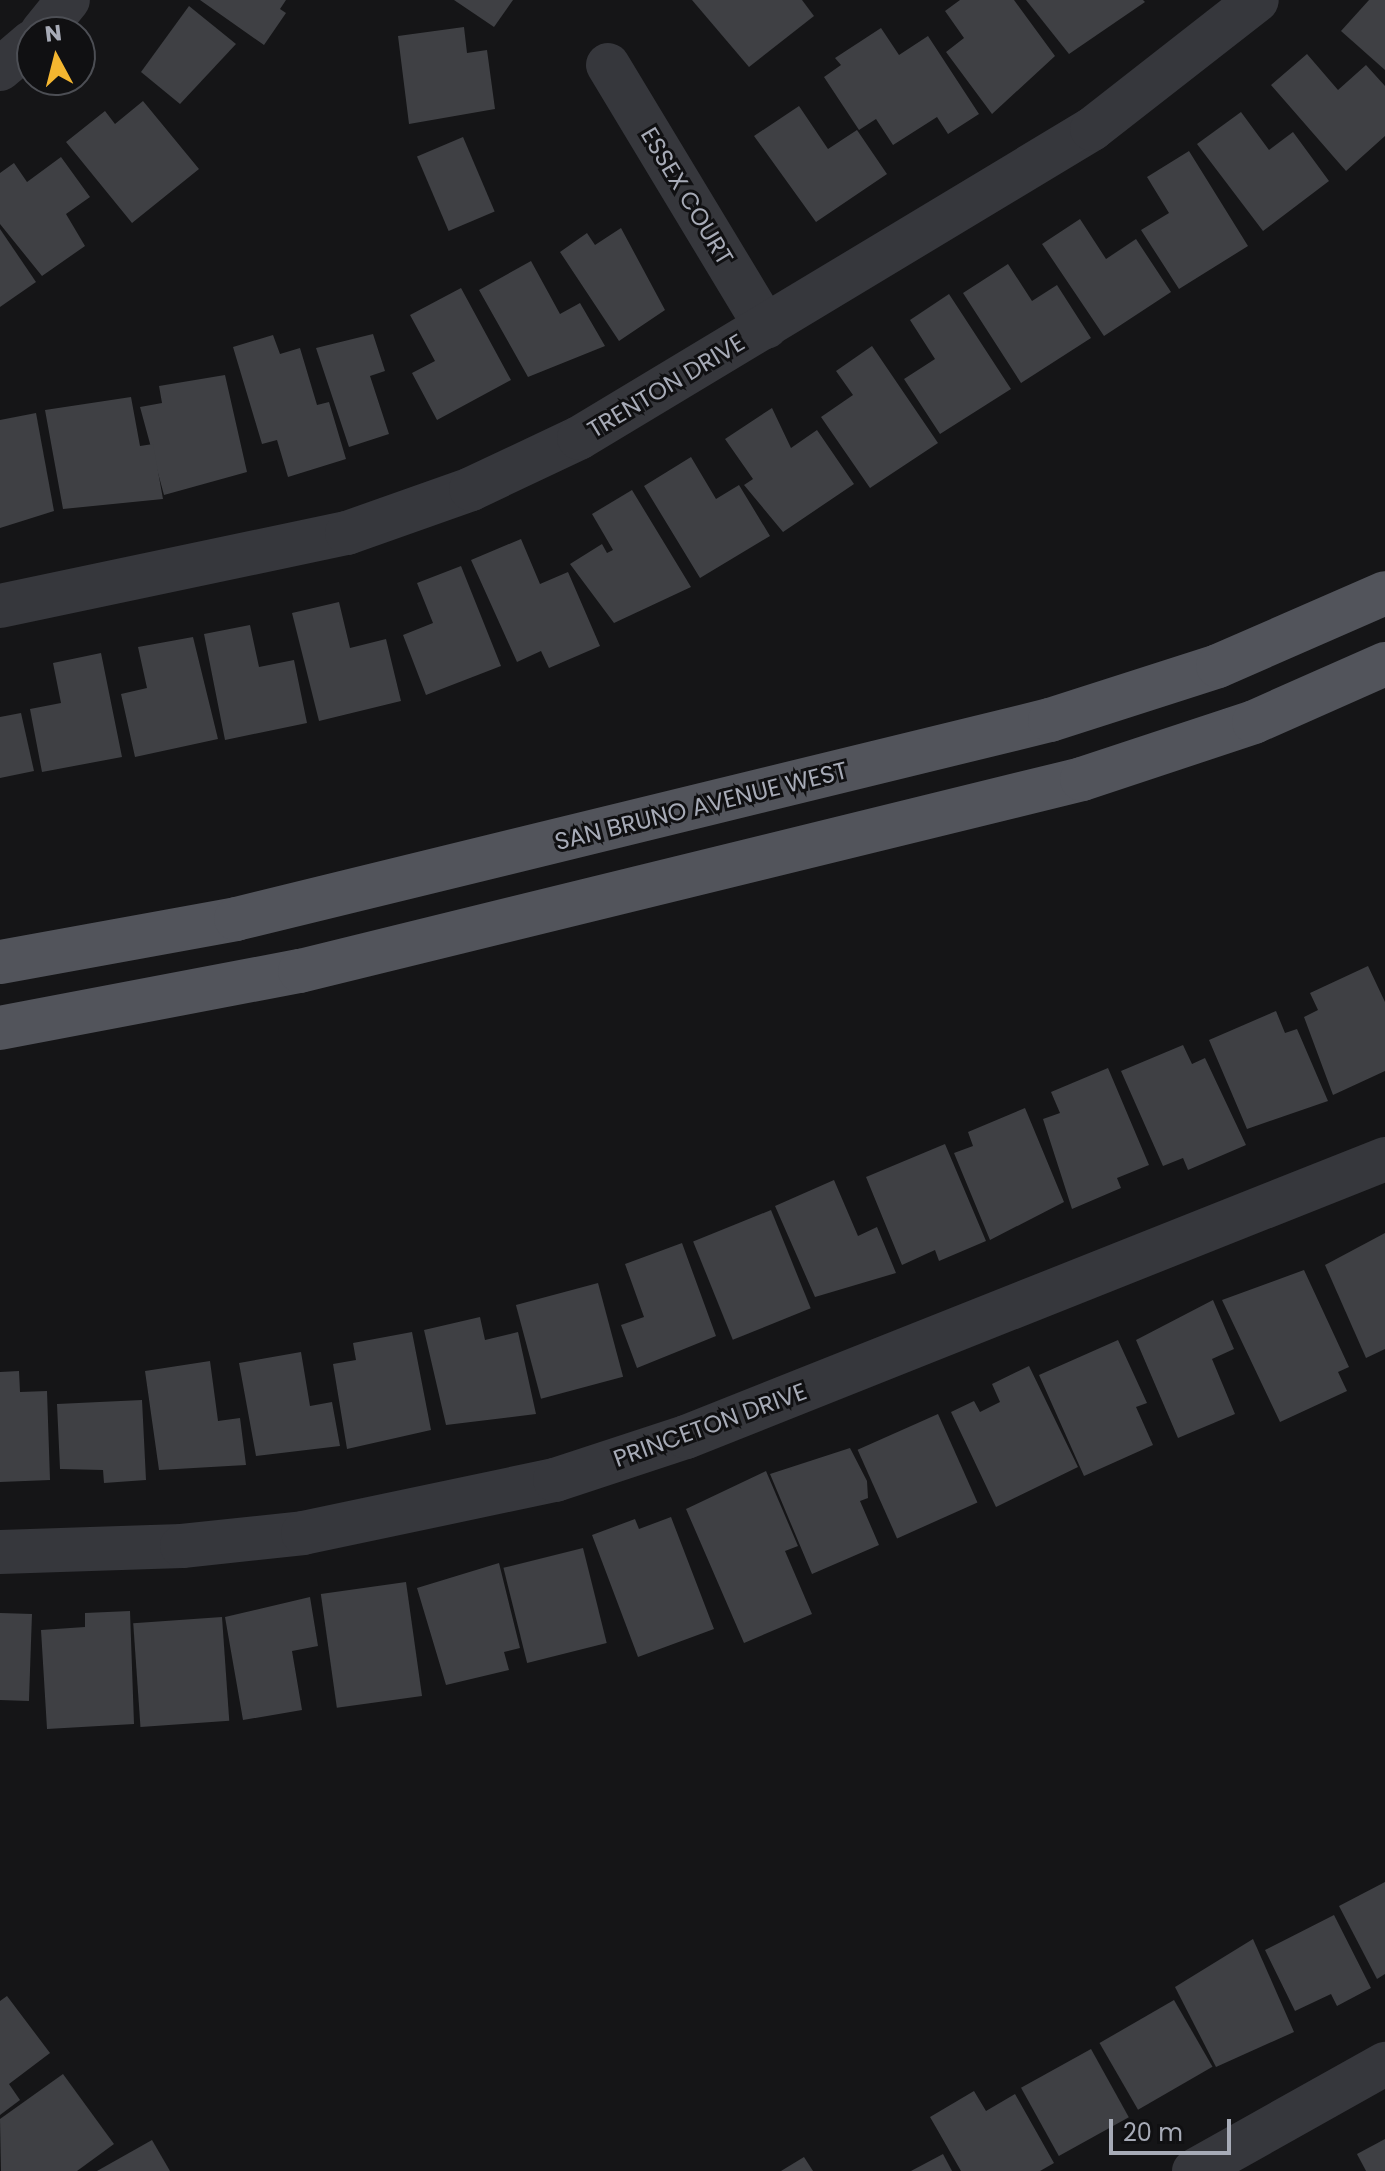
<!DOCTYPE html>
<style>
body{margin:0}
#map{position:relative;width:1385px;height:2171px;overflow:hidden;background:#151517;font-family:Poppins,sans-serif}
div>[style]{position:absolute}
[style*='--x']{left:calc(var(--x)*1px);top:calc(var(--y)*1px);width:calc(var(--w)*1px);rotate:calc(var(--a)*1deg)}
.building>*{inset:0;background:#3f4044;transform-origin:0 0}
.minor>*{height:44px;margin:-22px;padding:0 22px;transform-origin:22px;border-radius:22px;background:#36373c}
.major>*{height:44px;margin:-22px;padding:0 22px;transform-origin:22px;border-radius:22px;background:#52545b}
span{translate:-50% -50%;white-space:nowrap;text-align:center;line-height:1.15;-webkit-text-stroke:6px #101012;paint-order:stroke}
.street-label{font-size:24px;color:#a7abb7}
.north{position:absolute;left:16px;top:16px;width:80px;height:80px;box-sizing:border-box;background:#101012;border:2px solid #4c4e54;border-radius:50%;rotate:353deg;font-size:22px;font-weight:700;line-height:32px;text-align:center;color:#a7abb7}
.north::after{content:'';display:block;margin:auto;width:28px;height:36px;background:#f4b630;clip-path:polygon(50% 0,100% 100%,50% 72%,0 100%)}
.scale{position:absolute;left:1109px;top:2119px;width:122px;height:36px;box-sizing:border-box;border:4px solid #a7abb7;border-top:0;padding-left:10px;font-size:24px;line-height:28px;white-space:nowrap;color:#a7abb7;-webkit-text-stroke:6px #101012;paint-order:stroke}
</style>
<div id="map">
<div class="building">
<i style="clip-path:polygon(200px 0,286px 0,280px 9px,286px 13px,264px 45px)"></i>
<i style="clip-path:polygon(454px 0,513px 0,494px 27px)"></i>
<i style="clip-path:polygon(692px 0,802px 0,814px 16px,749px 67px)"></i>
<i style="clip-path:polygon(960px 0,1014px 0,1055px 56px,992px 114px,946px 52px,964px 38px,945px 11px)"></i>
<i style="clip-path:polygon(1026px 0,1143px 0,1145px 2px,1069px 54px)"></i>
<i style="clip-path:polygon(1369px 0,1385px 0,1385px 70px,1341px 31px)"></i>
<i style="clip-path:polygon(189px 6px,236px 44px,180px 104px,141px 72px)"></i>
<i style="clip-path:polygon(464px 27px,467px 53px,487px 50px,495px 109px,409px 124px,398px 36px)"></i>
<i style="clip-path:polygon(881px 28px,899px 55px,928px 36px,979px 114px,948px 134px,937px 117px,893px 145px,876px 119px,859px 130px,824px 77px,841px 65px,835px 58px)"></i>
<i style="clip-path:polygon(1307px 54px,1338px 90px,1366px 65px,1385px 86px,1385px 136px,1346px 171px,1271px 85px)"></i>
<i style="clip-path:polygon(143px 101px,199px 169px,132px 223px,66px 142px,105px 111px,115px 124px)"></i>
<i style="clip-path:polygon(799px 106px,828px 149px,857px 130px,887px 174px,816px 222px,754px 136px)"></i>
<i style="clip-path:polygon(1241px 112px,1269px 150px,1293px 132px,1329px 181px,1263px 231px,1197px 144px)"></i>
<i style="left:463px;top:137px;width:81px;height:50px;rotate:67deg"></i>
<i style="clip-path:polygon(1189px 151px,1248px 246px,1179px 289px,1141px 230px,1169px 213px,1147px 177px)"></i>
<i style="clip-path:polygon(61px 157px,90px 197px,66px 214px,85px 246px,42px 276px,0 224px,0 173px,14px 163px,27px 182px)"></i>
<i style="clip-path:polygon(1080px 219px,1106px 259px,1136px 239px,1171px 292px,1104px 336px,1042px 244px)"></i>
<i style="clip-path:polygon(621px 228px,665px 310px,619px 341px,560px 252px,587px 233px,595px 245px)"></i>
<i style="clip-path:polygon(0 229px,36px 282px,0 307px)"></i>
<i style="clip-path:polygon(531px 261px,560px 314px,580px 303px,605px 346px,528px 377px,479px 290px)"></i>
<i style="clip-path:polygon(1008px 264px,1032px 301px,1057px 285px,1091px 338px,1021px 383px,963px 293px)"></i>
<i style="clip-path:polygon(461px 288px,511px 380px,437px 420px,412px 373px,435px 361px,410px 315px)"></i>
<i style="clip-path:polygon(949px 294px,1011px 389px,940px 434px,904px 379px,935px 359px,910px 320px)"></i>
<i style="clip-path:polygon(373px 334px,385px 371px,370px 376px,389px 434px,349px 447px,316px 348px)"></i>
<i style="clip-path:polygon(273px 335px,280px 354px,300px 348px,317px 405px,329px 402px,346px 459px,288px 477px,277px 440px,262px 444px,233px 347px)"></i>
<i style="clip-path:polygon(872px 346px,938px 443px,870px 488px,821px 417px,853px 395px,836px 371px)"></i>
<i style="clip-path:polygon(225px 375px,247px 472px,164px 495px,140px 407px,162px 403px,159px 386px)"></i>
<i style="clip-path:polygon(131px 397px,140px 446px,153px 444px,163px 499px,63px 509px,45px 410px)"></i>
<i style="clip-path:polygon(772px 408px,791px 448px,817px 430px,854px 484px,783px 532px,744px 485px,753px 479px,725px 439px)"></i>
<i style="clip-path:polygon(36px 413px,54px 511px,0 528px,0 420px)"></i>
<i style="clip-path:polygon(691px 457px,716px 499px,739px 485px,770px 536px,700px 578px,644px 486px)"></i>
<i style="clip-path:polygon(632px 490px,691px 587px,614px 623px,570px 564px,602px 544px,607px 553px,613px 550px,592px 514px)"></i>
<i style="clip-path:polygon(521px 539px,540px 584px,568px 572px,600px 646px,549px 668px,541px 651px,517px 662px,471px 560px)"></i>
<i style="clip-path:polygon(461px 566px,501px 666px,426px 695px,403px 635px,433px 623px,417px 583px)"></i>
<i style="clip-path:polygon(339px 602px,350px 648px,386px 639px,401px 701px,319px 721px,292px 613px)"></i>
<i style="clip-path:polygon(250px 625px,259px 667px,294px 660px,307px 723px,225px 740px,204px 634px)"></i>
<i style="clip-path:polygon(193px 637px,218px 739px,135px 757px,121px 694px,147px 688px,138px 647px)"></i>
<i style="clip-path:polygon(101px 653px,122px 757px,42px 772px,30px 709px,61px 703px,53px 663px)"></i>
<i style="clip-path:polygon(21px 713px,34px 771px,0 778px,0 717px)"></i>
<i style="clip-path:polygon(1368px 966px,1385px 1002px,1385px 1071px,1333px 1095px,1304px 1017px,1318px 1010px,1310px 993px)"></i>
<i style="clip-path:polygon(1276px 1011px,1285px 1033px,1297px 1029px,1328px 1101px,1247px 1129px,1209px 1040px)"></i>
<i style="clip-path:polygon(1183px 1045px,1192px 1064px,1205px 1058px,1246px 1145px,1188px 1170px,1183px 1158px,1163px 1166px,1121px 1071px)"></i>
<i style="clip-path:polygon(1108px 1068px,1149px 1165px,1117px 1178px,1121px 1188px,1072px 1209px,1043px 1119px,1060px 1113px,1051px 1092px)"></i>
<i style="clip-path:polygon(1025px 1108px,1064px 1202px,990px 1240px,954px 1153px,973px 1146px,968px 1132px)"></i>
<i style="clip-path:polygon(945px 1144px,986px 1241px,939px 1261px,935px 1250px,902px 1265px,866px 1177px)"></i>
<i style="clip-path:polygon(834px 1180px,858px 1236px,877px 1227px,896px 1273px,815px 1297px,775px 1206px)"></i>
<i style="left:771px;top:1210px;width:106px;height:84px;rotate:68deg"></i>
<i style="clip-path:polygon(1385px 1233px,1385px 1349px,1366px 1358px,1325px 1265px)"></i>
<i style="clip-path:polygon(682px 1243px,716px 1336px,637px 1368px,621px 1325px,644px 1317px,625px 1264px)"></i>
<i style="clip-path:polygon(1304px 1270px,1349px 1367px,1338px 1372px,1347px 1391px,1280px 1422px,1222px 1300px)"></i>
<i style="left:598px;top:1283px;width:97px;height:85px;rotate:75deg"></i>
<i style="clip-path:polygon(1213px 1300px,1234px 1349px,1212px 1359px,1235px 1414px,1178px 1438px,1136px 1340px)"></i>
<i style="clip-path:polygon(480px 1317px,485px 1340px,518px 1332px,536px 1414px,446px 1425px,424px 1330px)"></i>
<i style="clip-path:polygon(412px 1332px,431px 1430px,347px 1449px,333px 1364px,356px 1360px,353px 1343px)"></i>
<i style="clip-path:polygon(1118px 1340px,1147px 1403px,1136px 1407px,1153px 1445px,1084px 1476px,1039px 1375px)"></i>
<i style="clip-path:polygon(301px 1352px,310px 1406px,332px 1402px,340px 1446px,256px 1456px,239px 1363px)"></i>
<i style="clip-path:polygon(210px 1361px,218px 1421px,240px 1418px,246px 1465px,159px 1470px,145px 1371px)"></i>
<i style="clip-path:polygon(1029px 1366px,1078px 1467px,996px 1507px,951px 1412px,974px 1401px,980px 1412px,1000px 1402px,992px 1384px)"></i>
<i style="clip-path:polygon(19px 1371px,20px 1392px,47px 1391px,50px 1480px,0 1482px,0 1372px)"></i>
<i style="clip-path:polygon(142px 1400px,146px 1480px,104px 1483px,103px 1470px,60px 1469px,57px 1404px)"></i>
<i style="left:938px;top:1414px;width:97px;height:88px;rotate:66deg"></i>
<i style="clip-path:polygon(850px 1448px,867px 1481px,868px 1498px,860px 1501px,879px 1545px,812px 1574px,770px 1474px)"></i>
<i style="clip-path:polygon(766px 1471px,798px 1546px,785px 1551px,812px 1614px,744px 1643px,686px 1509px)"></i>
<i style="clip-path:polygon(671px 1517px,714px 1629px,638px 1657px,592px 1535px,635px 1519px,639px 1529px)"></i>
<i style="left:583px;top:1548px;width:98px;height:82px;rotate:76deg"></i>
<i style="clip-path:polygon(499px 1563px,520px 1648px,504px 1652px,509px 1670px,446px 1685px,417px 1588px)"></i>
<i style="left:406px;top:1582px;width:115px;height:86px;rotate:82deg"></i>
<i style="clip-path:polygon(310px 1597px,318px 1646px,292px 1651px,302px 1710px,243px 1720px,225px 1617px)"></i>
<i style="clip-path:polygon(130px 1611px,134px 1724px,47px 1729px,41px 1630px,85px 1627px,85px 1613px)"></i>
<i style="left:0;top:1613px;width:32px;height:87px;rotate:2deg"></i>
<i style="left:222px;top:1617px;width:104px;height:89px;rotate:86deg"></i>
<i style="clip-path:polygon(1385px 1882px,1385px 1974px,1377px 1979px,1339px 1906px)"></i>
<i style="clip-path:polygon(1334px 1915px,1371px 1988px,1337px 2006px,1331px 1994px,1295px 2011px,1265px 1950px)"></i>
<i style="clip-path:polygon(1253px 1939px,1294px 2032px,1216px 2067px,1175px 1987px)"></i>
<i style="clip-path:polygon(7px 1996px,50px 2053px,9px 2084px,20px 2100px,0 2115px,0 2001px)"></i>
<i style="left:1174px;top:2000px;width:77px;height:86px;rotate:60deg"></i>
<i style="left:1091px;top:2049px;width:78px;height:80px;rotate:61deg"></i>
<i style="clip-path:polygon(63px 2074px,114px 2144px,77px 2171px,1px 2171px,0 2119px)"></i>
<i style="clip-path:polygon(974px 2091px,986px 2111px,1015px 2094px,1054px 2163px,1040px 2171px,961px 2171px,930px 2117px)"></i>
<i style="clip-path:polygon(1385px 2139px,1385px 2171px,1366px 2171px,1357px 2154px)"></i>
<i style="clip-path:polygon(152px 2140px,170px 2171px,97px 2171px)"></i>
<i style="clip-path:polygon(943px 2154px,952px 2171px,911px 2171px)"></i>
<i style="clip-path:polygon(804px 2157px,813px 2171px,781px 2171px)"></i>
</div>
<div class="minor">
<i style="--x:42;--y:32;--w:41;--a:-50.9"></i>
<i style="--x:608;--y:65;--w:306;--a:58.9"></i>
<i style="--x:0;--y:69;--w:42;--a:-40.2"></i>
<i style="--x:0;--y:606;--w:355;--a:-11.9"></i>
<i style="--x:347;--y:533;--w:132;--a:-19.5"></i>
<i style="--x:471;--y:489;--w:119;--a:-25.3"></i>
<i style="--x:579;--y:438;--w:599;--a:-31.06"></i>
<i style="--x:1092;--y:129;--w:209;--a:-38"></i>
<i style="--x:0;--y:1552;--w:182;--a:-1.9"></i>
<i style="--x:182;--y:1546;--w:122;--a:-6.1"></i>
<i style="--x:303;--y:1533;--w:258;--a:-11.9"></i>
<i style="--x:555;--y:1480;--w:138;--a:-18.2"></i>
<i style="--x:686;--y:1437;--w:752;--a:-21.69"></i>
<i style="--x:1194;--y:2171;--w:219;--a:-29.3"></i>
</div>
<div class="major">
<i style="--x:0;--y:962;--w:240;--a:-10.3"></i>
<i style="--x:236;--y:919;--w:838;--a:-13.74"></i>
<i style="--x:1050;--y:720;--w:176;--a:-17.8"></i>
<i style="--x:1218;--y:666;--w:182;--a:-23.6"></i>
<i style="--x:0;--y:1028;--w:305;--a:-10.8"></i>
<i style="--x:300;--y:971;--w:805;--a:-13.79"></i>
<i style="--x:1082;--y:779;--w:181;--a:-18.3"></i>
<i style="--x:1254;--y:722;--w:143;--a:-23.9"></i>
</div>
<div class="street-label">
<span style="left:687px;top:196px;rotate:59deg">ESSEX COURT</span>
<span style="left:666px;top:386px;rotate:-31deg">TRENTON DRIVE</span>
<span style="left:701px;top:806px;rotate:-14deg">SAN BRUNO AVENUE WEST</span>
<span style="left:710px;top:1425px;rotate:-20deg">PRINCETON DRIVE</span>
</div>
<div class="north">N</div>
<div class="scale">20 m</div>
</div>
